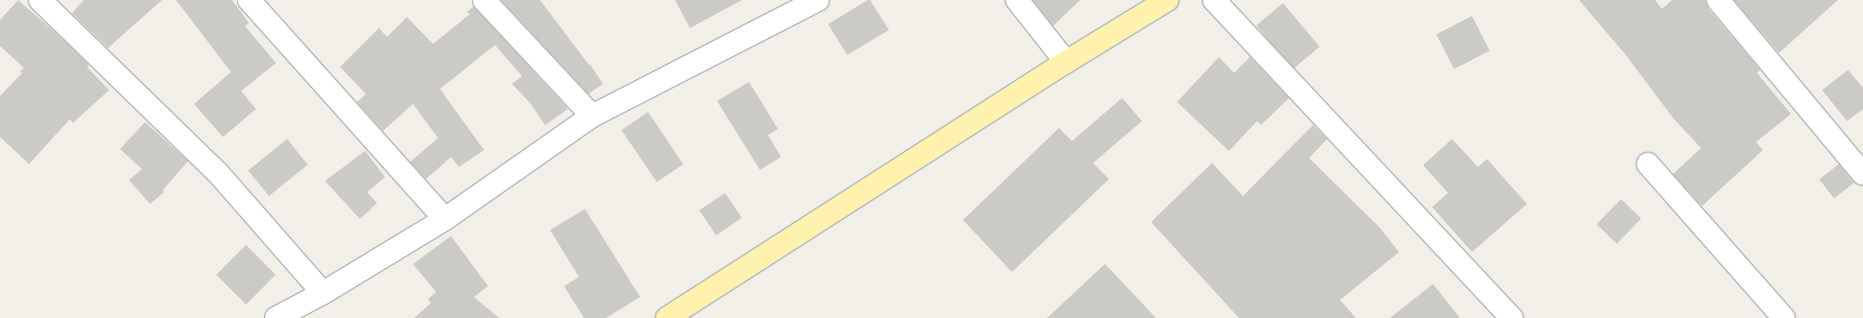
<!DOCTYPE html>
<style>
body{margin:0}
#map{position:relative;width:1863px;height:318px;overflow:hidden;background:#f1efe8;font-family:"Public Sans",sans-serif}
div>[style]{position:absolute}
[style*='--x']{left:calc(var(--x)*1px);top:calc(var(--y)*1px);width:calc(var(--w)*1px);rotate:calc(var(--a)*1deg)}
.building>*{inset:0;background:#cccac5;transform-origin:0 0}
.roads{filter:drop-shadow(1px 0 #b5b8bc) drop-shadow(-1px 0 #b5b8bc) drop-shadow(0 1px #b5b8bc) drop-shadow(0 -1px #b5b8bc)}
.minor>*{height:22px;margin:-11px;padding:0 11px;transform-origin:11px;border-radius:11px;background:#fff}
.primary>*{height:22px;margin:-11px;padding:0 11px;transform-origin:11px;border-radius:11px;background:#fff2af}
span{translate:-50% -50%;white-space:nowrap;text-align:center;line-height:1.15;-webkit-text-stroke:3px #fff;paint-order:stroke}
</style>
<div id="map">
<div class="building">
<i style="clip-path:polygon(18px 0,55px 32px,89px 65px,87px 67px,109px 90px,73px 123px,70px 119px,29px 164px,0 137px,0 96px,22px 73px,20px 71px,24px 68px,0 46px,0 20px)"></i>
<i style="clip-path:polygon(84px 0,162px 0,108px 48px,72px 13px)"></i>
<i style="clip-path:polygon(176px 0,232px 0,249px 23px,245px 26px,276px 63px,241px 91px,256px 109px,223px 137px,194px 104px,231px 72px)"></i>
<i style="clip-path:polygon(501px 0,540px 0,589px 65px,590px 64px,603px 84px,588px 94px)"></i>
<i style="clip-path:polygon(675px 0,742px 0,690px 28px)"></i>
<i style="clip-path:polygon(868px 0,870px 0,889px 30px,847px 55px,828px 24px)"></i>
<i style="clip-path:polygon(1033px 0,1080px 0,1053px 26px)"></i>
<i style="clip-path:polygon(1579px 0,1655px 0,1662px 9px,1672px 0,1706px 0,1708px 8px,1760px 70px,1757px 73px,1791px 114px,1756px 142px,1763px 150px,1702px 206px,1673px 174px,1701px 148px,1673px 118px,1625px 54px)"></i>
<i style="clip-path:polygon(1734px 0,1838px 0,1779px 53px)"></i>
<i style="left:1283px;top:3px;width:57px;height:35px;rotate:50deg"></i>
<i style="clip-path:polygon(474px 6px,568px 109px,545px 125px,531px 104px,512px 84px,522px 76px,495px 45px,440px 89px,484px 150px,459px 167px,451px 157px,426px 179px,410px 162px,438px 138px,413px 104px,383px 131px,357px 102px,366px 94px,340px 67px,379px 28px,387px 37px,407px 17px,433px 44px,470px 14px,467px 12px)"></i>
<i style="left:1472px;top:16px;width:39px;height:40px;rotate:63deg"></i>
<i style="clip-path:polygon(1219px 57px,1234px 73px,1250px 57px,1289px 98px,1261px 125px,1257px 121px,1229px 151px,1177px 102px)"></i>
<i style="clip-path:polygon(1848px 70px,1863px 88px,1863px 109px,1847px 121px,1822px 90px)"></i>
<i style="clip-path:polygon(749px 82px,778px 129px,768px 135px,781px 157px,760px 170px,717px 101px)"></i>
<i style="clip-path:polygon(1122px 98px,1142px 121px,1093px 163px,1109px 179px,1012px 272px,963px 220px,1059px 128px,1072px 141px)"></i>
<i style="left:648px;top:112px;width:63px;height:32px;rotate:56deg"></i>
<i style="clip-path:polygon(145px 122px,188px 161px,163px 190px,164px 192px,150px 204px,129px 180px,142px 169px,120px 149px)"></i>
<i style="clip-path:polygon(1313px 125px,1327px 139px,1309px 158px,1380px 228px,1399px 252px,1340px 300px,1356px 318px,1239px 318px,1151px 222px,1212px 163px,1243px 196px)"></i>
<i style="left:287px;top:139px;width:33px;height:50px;rotate:51deg"></i>
<i style="clip-path:polygon(1452px 139px,1478px 167px,1487px 159px,1527px 204px,1472px 252px,1432px 207px,1448px 193px,1423px 165px)"></i>
<i style="clip-path:polygon(365px 151px,385px 177px,367px 192px,377px 203px,360px 219px,325px 181px)"></i>
<i style="left:1839px;top:164px;width:24px;height:25px;rotate:52deg"></i>
<i style="left:725px;top:193px;width:30px;height:31px;rotate:56deg"></i>
<i style="left:1621px;top:199px;width:28px;height:35px;rotate:44deg"></i>
<i style="clip-path:polygon(585px 209px,640px 297px,606px 318px,584px 318px,564px 286px,579px 277px,550px 230px)"></i>
<i style="clip-path:polygon(451px 236px,488px 286px,474px 297px,499px 318px,414px 318px,431px 303px,428px 299px,436px 292px,413px 264px)"></i>
<i style="left:246px;top:245px;width:42px;height:42px;rotate:45deg"></i>
<i style="clip-path:polygon(1105px 264px,1156px 318px,1047px 318px)"></i>
<i style="clip-path:polygon(1433px 284px,1460px 318px,1390px 318px)"></i>
</div>
<div class="roads">
<div class="minor">
<i style="--x:40;--y:0;--w:248;--a:44.2"></i>
<i style="--x:218;--y:173;--w:159;--a:48.8"></i>
<i style="--x:249;--y:0;--w:294;--a:48.2"></i>
<i style="--x:484;--y:0;--w:158;--a:47"></i>
<i style="--x:1017;--y:0;--w:79;--a:51.7"></i>
<i style="--x:1214;--y:0;--w:436;--a:46.9"></i>
<i style="--x:1718;--y:0;--w:226;--a:50.2"></i>
<i style="--x:1648;--y:164;--w:205;--a:48.6"></i>
<i style="--x:276;--y:318;--w:53;--a:-28"></i>
<i style="--x:323;--y:293;--w:143;--a:-31.2"></i>
<i style="--x:445;--y:219;--w:179;--a:-35"></i>
<i style="--x:592;--y:116;--w:254;--a:-27.2"></i>
</div>
<div class="primary">
<i style="--x:667;--y:318;--w:474;--a:-32.7"></i>
<i style="--x:1066;--y:62;--w:119;--a:-31.5"></i>
</div>
</div>
</div>
